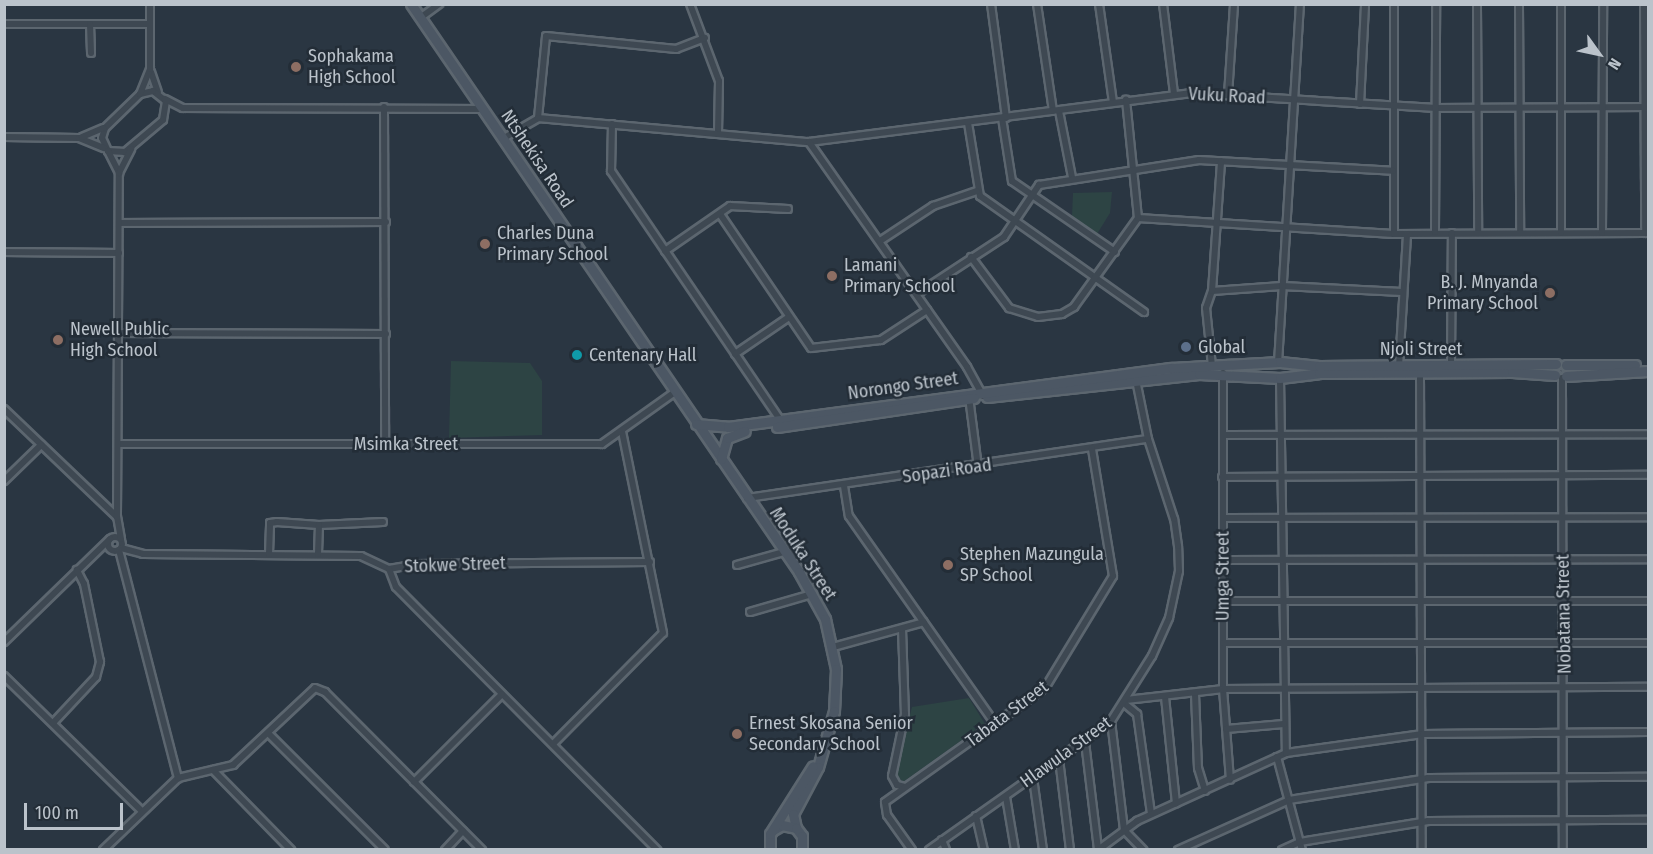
<!DOCTYPE html>
<style>
body{margin:0}
#map{position:relative;width:1653px;height:854px;overflow:hidden;background:#2a3642;font-family:"Fira Sans Condensed",sans-serif}
div>[style]{position:absolute}
[style*='--x']{left:calc(var(--x)*1px);top:calc(var(--y)*1px);width:calc(var(--w)*1px);rotate:calc(var(--a)*1deg)}
.green>*{inset:0;background:#2d4444}
.roads{filter:drop-shadow(2px 0 #5c666f) drop-shadow(-2px 0 #5c666f) drop-shadow(0 2px #5c666f) drop-shadow(0 -2px #5c666f)}
.street>*{height:6px;margin:-3px;padding:0 3px;transform-origin:3px;border-radius:3px;background:#3e4852}
.street>.ring{margin:-3px;padding:0;box-sizing:content-box;background:none;border:6px solid #3e4852;border-radius:50%}
.secondary>*{height:9px;margin:-4.5px;padding:0 4.5px;transform-origin:4.5px;border-radius:4.5px;background:#4c5764}
.dots>*{width:16px;height:16px;translate:-50% -50%;box-sizing:border-box;border:3px solid #232d37;border-radius:50%}
span{translate:-50% -50%;white-space:nowrap;text-align:center;line-height:1.15;-webkit-text-stroke:5px #232d37;paint-order:stroke}
.poi-label{font-size:18px;color:#bbc3cb}
.left{translate:0 -50%;text-align:left}
.right{translate:-100% -50%;text-align:right}
.street-label{font-size:18px;color:#bbc3cb}
.frame{position:absolute;inset:0;border:6px solid #bbc3cb;pointer-events:none}
.north{position:absolute;left:1569px;top:24px;width:60px;height:60px;-webkit-text-stroke:4px #232d37;paint-order:stroke;rotate:123deg;font-size:16px;font-weight:700;line-height:24px;text-align:center;color:#bbc3cb}
.north::after{content:'';display:block;margin:auto;width:21px;height:27px;background:#bbc3cb;clip-path:polygon(50% 0,100% 100%,50% 72%,0 100%)}
.scale{position:absolute;left:24px;top:803px;width:99px;height:27px;box-sizing:border-box;border:3px solid #bbc3cb;border-top:0;padding-left:8px;font-size:18px;line-height:21px;white-space:nowrap;color:#bbc3cb;-webkit-text-stroke:4px #232d37;paint-order:stroke}
</style>
<div id="map">
<div class="green">
<i style="clip-path:polygon(1112px 192px,1110px 213px,1097px 234px,1072px 216px,1073px 193px)"></i>
<i style="clip-path:polygon(451px 361px,530px 363px,542px 381px,542px 435px,449px 438px)"></i>
<i style="clip-path:polygon(969px 698px,985px 724px,973px 726px,976px 730px,903px 782px,895px 774px,912px 707px)"></i>
</div>
<div class="roads">
<div class="street">
<i style="--x:690;--y:4;--w:82;--a:69.4"></i>
<i style="--x:719;--y:81;--w:53;--a:91.1"></i>
<i style="--x:991;--y:4;--w:115;--a:82.5"></i>
<i style="--x:1037;--y:4;--w:108;--a:81.5"></i>
<i style="--x:1099;--y:4;--w:99;--a:81.9"></i>
<i style="--x:1163;--y:4;--w:91;--a:83"></i>
<i style="--x:1394;--y:4;--w:230;--a:90"></i>
<i style="--x:1477;--y:4;--w:229;--a:89.7"></i>
<i style="--x:1519;--y:4;--w:229;--a:89.7"></i>
<i style="--x:1644;--y:4;--w:229;--a:89.7"></i>
<i style="--x:420;--y:18;--w:24;--a:-36"></i>
<i style="--x:4;--y:24;--w:146;--a:0"></i>
<i style="--x:90;--y:24;--w:29;--a:88"></i>
<i style="--x:151;--y:72;--w:21;--a:71"></i>
<i style="--x:153;--y:91;--w:16;--a:38"></i>
<i style="--x:166;--y:101;--w:19;--a:99"></i>
<i style="--x:163;--y:120;--w:50;--a:139.9"></i>
<i style="--x:125;--y:152;--w:17;--a:-177"></i>
<i style="--x:108;--y:151;--w:14;--a:-115"></i>
<i style="--x:102;--y:138;--w:10;--a:-73"></i>
<i style="--x:105;--y:128;--w:49;--a:-44.2"></i>
<i style="--x:140;--y:94;--w:13;--a:-13"></i>
<i style="--x:140;--y:94;--w:27;--a:-68"></i>
<i style="--x:150;--y:69;--w:65;--a:-90"></i>
<i style="--x:1228;--y:95;--w:91;--a:-86.2"></i>
<i style="--x:165;--y:99;--w:20;--a:27"></i>
<i style="--x:183;--y:108;--w:299;--a:0.2"></i>
<i style="--x:1360;--y:104;--w:100;--a:-87.1"></i>
<i style="--x:384;--y:107;--w:337;--a:89.8"></i>
<i style="--x:1059;--y:111;--w:67;--a:78.9"></i>
<i style="--x:538;--y:118;--w:82;--a:-84.4"></i>
<i style="--x:546;--y:36;--w:131;--a:5.7"></i>
<i style="--x:676;--y:49;--w:31;--a:-21"></i>
<i style="--x:1002;--y:118;--w:64;--a:81"></i>
<i style="--x:1012;--y:181;--w:125;--a:34.6"></i>
<i style="--x:968;--y:123;--w:74;--a:80.7"></i>
<i style="--x:980;--y:196;--w:201;--a:35.3"></i>
<i style="--x:612;--y:124;--w:47;--a:91.2"></i>
<i style="--x:611;--y:171;--w:301;--a:55.8"></i>
<i style="--x:4;--y:137;--w:75;--a:0.8"></i>
<i style="--x:79;--y:138;--w:27;--a:22"></i>
<i style="--x:82;--y:137;--w:23;--a:-23"></i>
<i style="--x:504;--y:138;--w:39;--a:-30"></i>
<i style="--x:538;--y:118;--w:272;--a:5.1"></i>
<i style="--x:809;--y:142;--w:384;--a:-7.3"></i>
<i style="--x:1190;--y:93;--w:247;--a:3.5"></i>
<i style="--x:1437;--y:108;--w:211;--a:-0.3"></i>
<i style="--x:809;--y:142;--w:275;--a:54.9"></i>
<i style="--x:967;--y:367;--w:33;--a:61"></i>
<i style="--x:108;--y:151;--w:25;--a:63"></i>
<i style="--x:720;--y:214;--w:162;--a:55.8"></i>
<i style="--x:811;--y:348;--w:70;--a:-6.5"></i>
<i style="--x:881;--y:340;--w:55;--a:-33.1"></i>
<i style="--x:1138;--y:218;--w:256;--a:3.6"></i>
<i style="--x:1394;--y:234;--w:254;--a:-0.2"></i>
<i style="--x:119;--y:223;--w:267;--a:-0.2"></i>
<i style="--x:1435;--y:232;--w:228;--a:-89.7"></i>
<i style="--x:1561;--y:233;--w:229;--a:-90"></i>
<i style="--x:1602;--y:233;--w:229;--a:-89.7"></i>
<i style="--x:880;--y:241;--w:64;--a:-33.4"></i>
<i style="--x:933;--y:206;--w:46;--a:-18.8"></i>
<i style="--x:665;--y:251;--w:79;--a:-34.7"></i>
<i style="--x:730;--y:206;--w:58;--a:3"></i>
<i style="--x:4;--y:252;--w:115;--a:0.5"></i>
<i style="--x:971;--y:257;--w:64;--a:53.3"></i>
<i style="--x:1009;--y:308;--w:30;--a:17"></i>
<i style="--x:1038;--y:317;--w:24;--a:-7"></i>
<i style="--x:1062;--y:314;--w:14;--a:-30"></i>
<i style="--x:1074;--y:307;--w:110;--a:-54.3"></i>
<i style="--x:1138;--y:218;--w:119;--a:-95.8"></i>
<i style="--x:1212;--y:291;--w:70;--a:-4.1"></i>
<i style="--x:1282;--y:286;--w:120;--a:2.9"></i>
<i style="--x:917;--y:294;--w:104;--a:-33.2"></i>
<i style="--x:1004;--y:237;--w:63;--a:-56.1"></i>
<i style="--x:1039;--y:185;--w:162;--a:-8.9"></i>
<i style="--x:1199;--y:160;--w:194;--a:3.2"></i>
<i style="--x:119;--y:333;--w:267;--a:0.2"></i>
<i style="--x:735;--y:354;--w:65;--a:-34.4"></i>
<i style="--x:1278;--y:363;--w:360;--a:-86.5"></i>
<i style="--x:1451;--y:365;--w:132;--a:-89.6"></i>
<i style="--x:1212;--y:366;--w:58;--a:-95.9"></i>
<i style="--x:1206;--y:308;--w:18;--a:-71"></i>
<i style="--x:1212;--y:291;--w:130;--a:-86"></i>
<i style="--x:1399;--y:366;--w:132;--a:-86.5"></i>
<i style="--x:1223;--y:373;--w:316;--a:90"></i>
<i style="--x:1223;--y:689;--w:91;--a:85.6"></i>
<i style="--x:1420;--y:374;--w:476;--a:89.8"></i>
<i style="--x:1280;--y:378;--w:375;--a:89.1"></i>
<i style="--x:1562;--y:378;--w:472;--a:89.9"></i>
<i style="--x:969;--y:397;--w:71;--a:82.7"></i>
<i style="--x:4;--y:409;--w:156;--a:43.7"></i>
<i style="--x:1223;--y:435;--w:425;--a:-0.1"></i>
<i style="--x:119;--y:444;--w:483;--a:0"></i>
<i style="--x:602;--y:444;--w:90;--a:-35.5"></i>
<i style="--x:1222;--y:477;--w:426;--a:-0.3"></i>
<i style="--x:4;--y:481;--w:52;--a:-44.2"></i>
<i style="--x:844;--y:486;--w:30;--a:81"></i>
<i style="--x:849;--y:516;--w:254;--a:54.9"></i>
<i style="--x:747;--y:498;--w:405;--a:-8.4"></i>
<i style="--x:1223;--y:518;--w:425;--a:-0.1"></i>
<i style="--x:319;--y:525;--w:64;--a:-2.7"></i>
<i class="ring" style="left:108px;top:537px;width:8px;height:8px"></i>
<i style="--x:121;--y:539;--w:22;--a:-100"></i>
<i style="--x:117;--y:517;--w:344;--a:-89.7"></i>
<i style="--x:119;--y:173;--w:27;--a:-63"></i>
<i style="--x:121;--y:548;--w:23;--a:15"></i>
<i style="--x:143;--y:554;--w:218;--a:0.5"></i>
<i style="--x:361;--y:556;--w:31;--a:25"></i>
<i style="--x:389;--y:569;--w:28;--a:-10"></i>
<i style="--x:417;--y:564;--w:233;--a:-0.5"></i>
<i style="--x:119;--y:550;--w:236;--a:75.5"></i>
<i style="--x:269;--y:554;--w:31;--a:-88"></i>
<i style="--x:270;--y:523;--w:7;--a:-8"></i>
<i style="--x:277;--y:522;--w:42;--a:4.1"></i>
<i style="--x:319;--y:525;--w:29;--a:92"></i>
<i style="--x:1223;--y:560;--w:425;--a:-0.1"></i>
<i style="--x:737;--y:565;--w:49;--a:-15.5"></i>
<i style="--x:389;--y:569;--w:19;--a:69"></i>
<i style="--x:396;--y:587;--w:371;--a:45.2"></i>
<i style="--x:1223;--y:601;--w:425;--a:0"></i>
<i style="--x:750;--y:612;--w:65;--a:-16.2"></i>
<i style="--x:902;--y:629;--w:85;--a:88"></i>
<i style="--x:905;--y:714;--w:63;--a:101.8"></i>
<i style="--x:892;--y:776;--w:10;--a:61"></i>
<i style="--x:897;--y:785;--w:8;--a:14"></i>
<i style="--x:4;--y:642;--w:148;--a:-44.2"></i>
<i style="--x:1223;--y:643;--w:425;--a:0"></i>
<i style="--x:833;--y:647;--w:94;--a:-15.4"></i>
<i style="--x:4;--y:676;--w:193;--a:44.4"></i>
<i style="--x:1195;--y:694;--w:74;--a:87.7"></i>
<i style="--x:1198;--y:768;--w:24;--a:73"></i>
<i style="--x:1165;--y:697;--w:107;--a:84.1"></i>
<i style="--x:1126;--y:700;--w:98;--a:-6.5"></i>
<i style="--x:1223;--y:689;--w:425;--a:-0.3"></i>
<i style="--x:1125;--y:704;--w:16;--a:40"></i>
<i style="--x:1137;--y:714;--w:100;--a:82"></i>
<i style="--x:1111;--y:721;--w:110;--a:83.2"></i>
<i style="--x:1124;--y:830;--w:28;--a:46"></i>
<i style="--x:53;--y:723;--w:63;--a:-46.9"></i>
<i style="--x:96;--y:677;--w:16;--a:-75"></i>
<i style="--x:100;--y:662;--w:80;--a:-101.6"></i>
<i style="--x:84;--y:584;--w:16;--a:-117"></i>
<i style="--x:1226;--y:729;--w:58;--a:-4.9"></i>
<i style="--x:268;--y:733;--w:165;--a:45"></i>
<i style="--x:1085;--y:742;--w:109;--a:83.1"></i>
<i style="--x:553;--y:744;--w:156;--a:-45.3"></i>
<i style="--x:663;--y:633;--w:205;--a:-101.5"></i>
<i style="--x:1277;--y:757;--w:96;--a:75"></i>
<i style="--x:1059;--y:759;--w:92;--a:83.1"></i>
<i style="--x:213;--y:770;--w:112;--a:45.7"></i>
<i style="--x:1033;--y:778;--w:73;--a:82.1"></i>
<i style="--x:414;--y:782;--w:124;--a:-45"></i>
<i style="--x:1006;--y:797;--w:54;--a:80.4"></i>
<i style="--x:976;--y:816;--w:35;--a:77"></i>
<i style="--x:942;--y:840;--w:11;--a:68"></i>
<i style="--x:103;--y:850;--w:104;--a:-43.8"></i>
<i style="--x:178;--y:778;--w:57;--a:-13.3"></i>
<i style="--x:233;--y:765;--w:112;--a:-43.2"></i>
<i style="--x:315;--y:688;--w:11;--a:22"></i>
<i style="--x:325;--y:692;--w:223;--a:45.2"></i>
<i style="--x:445;--y:850;--w:26;--a:-47"></i>
<i style="--x:912;--y:850;--w:43;--a:-125.5"></i>
<i style="--x:887;--y:815;--w:13;--a:-99"></i>
<i style="--x:885;--y:802;--w:196;--a:-35.5"></i>
<i style="--x:1045;--y:688;--w:131;--a:-58.7"></i>
<i style="--x:1113;--y:576;--w:129;--a:-99.4"></i>
<i style="--x:929;--y:850;--w:223;--a:-35.3"></i>
<i style="--x:1111;--y:721;--w:77;--a:-57.8"></i>
<i style="--x:1152;--y:656;--w:42;--a:-65.9"></i>
<i style="--x:1169;--y:618;--w:48;--a:-78"></i>
<i style="--x:1179;--y:571;--w:25;--a:-92"></i>
<i style="--x:1178;--y:546;--w:27;--a:-98"></i>
<i style="--x:1174;--y:519;--w:84;--a:-108"></i>
<i style="--x:1148;--y:439;--w:60;--a:-101.5"></i>
<i style="--x:1098;--y:850;--w:49;--a:-36.6"></i>
<i style="--x:1137;--y:821;--w:164;--a:-24.5"></i>
<i style="--x:1286;--y:753;--w:138;--a:-7.9"></i>
<i style="--x:1423;--y:734;--w:225;--a:-0.5"></i>
<i style="--x:1178;--y:850;--w:122;--a:-24.2"></i>
<i style="--x:1289;--y:800;--w:141;--a:-9"></i>
<i style="--x:1428;--y:778;--w:220;--a:-0.3"></i>
<i style="--x:1282;--y:850;--w:20;--a:-24"></i>
<i style="--x:1300;--y:842;--w:130;--a:-9.3"></i>
<i style="--x:1428;--y:821;--w:220;--a:-0.3"></i>
</div>
<div class="secondary">
<i style="--x:411;--y:4;--w:688;--a:55.66"></i>
<i style="--x:799;--y:572;--w:54;--a:61"></i>
<i style="--x:825;--y:619;--w:51;--a:77.6"></i>
<i style="--x:836;--y:669;--w:42;--a:92.7"></i>
<i style="--x:834;--y:711;--w:58;--a:105.9"></i>
<i style="--x:818;--y:767;--w:53;--a:118"></i>
<i style="--x:793;--y:814;--w:14;--a:78"></i>
<i style="--x:1566;--y:365;--w:69;--a:0"></i>
<i style="--x:1566;--y:376;--w:82;--a:-3.5"></i>
<i style="--x:987;--y:397;--w:213;--a:-6.2"></i>
<i style="--x:1199;--y:374;--w:81;--a:2.8"></i>
<i style="--x:1280;--y:378;--w:39;--a:-7"></i>
<i style="--x:1319;--y:373;--w:193;--a:-0.3"></i>
<i style="--x:1512;--y:372;--w:43;--a:4"></i>
<i style="--x:696;--y:424;--w:32;--a:5"></i>
<i style="--x:728;--y:427;--w:448;--a:-7.6"></i>
<i style="--x:1172;--y:368;--w:108;--a:-3.2"></i>
<i style="--x:1280;--y:362;--w:39;--a:6"></i>
<i style="--x:1319;--y:366;--w:237;--a:-0.5"></i>
<i style="--x:777;--y:427;--w:199;--a:-8.4"></i>
<i style="--x:721;--y:459;--w:22;--a:-74"></i>
<i style="--x:727;--y:438;--w:19;--a:-21"></i>
<i style="--x:773;--y:830;--w:10;--a:-29"></i>
<i style="--x:782;--y:825;--w:14;--a:12"></i>
<i style="--x:796;--y:828;--w:10;--a:53"></i>
<i style="--x:802;--y:836;--w:14;--a:90"></i>
<i style="--x:770;--y:850;--w:16;--a:-90"></i>
<i style="--x:770;--y:834;--w:80;--a:-57.7"></i>
</div>
</div>
<div class="dots">
<i style="left:296px;top:67px;background:#8d6e63"></i>
<i style="left:485px;top:244px;background:#8d6e63"></i>
<i style="left:832px;top:276px;background:#8d6e63"></i>
<i style="left:1550px;top:293px;background:#8d6e63"></i>
<i style="left:58px;top:340px;background:#8d6e63"></i>
<i style="left:1186px;top:347px;background:#5c6f8a"></i>
<i style="left:577px;top:355px;background:#0f9aa8"></i>
<i style="left:948px;top:565px;background:#8d6e63"></i>
<i style="left:737px;top:734px;background:#8d6e63"></i>
</div>
<div class="poi-label">
<span class="left" style="left:308px;top:67px">Sophakama<br>High School</span>
<span class="left" style="left:497px;top:244px">Charles Duna<br>Primary School</span>
<span class="left" style="left:844px;top:276px">Lamani<br>Primary School</span>
<span class="right" style="left:1538px;top:293px">B. J. Mnyanda<br>Primary School</span>
<span class="left" style="left:70px;top:340px">Newell Public<br>High School</span>
<span class="left" style="left:1198px;top:347px">Global</span>
<span class="left" style="left:589px;top:355px">Centenary Hall</span>
<span class="left" style="left:960px;top:565px">Stephen Mazungula<br>SP School</span>
<span class="left" style="left:749px;top:734px">Ernest Skosana Senior<br>Secondary School</span>
</div>
<div class="street-label">
<span style="left:1227px;top:96px;rotate:3deg">Vuku Road</span>
<span style="left:537px;top:159px;rotate:56deg">Ntshekisa Road</span>
<span style="left:1421px;top:349px">Njoli Street</span>
<span style="left:903px;top:386px;rotate:-8deg">Norongo Street</span>
<span style="left:406px;top:444px">Msimka Street</span>
<span style="left:947px;top:471px;rotate:-8deg">Sopazi Road</span>
<span style="left:803px;top:554px;rotate:57deg">Moduka Street</span>
<span style="left:455px;top:565px;rotate:-2deg">Stokwe Street</span>
<span style="left:1223px;top:576px;rotate:-90deg">Umga Street</span>
<span style="left:1564px;top:614px;rotate:-91deg">Nobatana Street</span>
<span style="left:1007px;top:714px;rotate:-37deg">Tabata Street</span>
<span style="left:1066px;top:752px;rotate:-36deg">Hlawula Street</span>
</div>
<div class="frame"></div>
<div class="north">N</div>
<div class="scale">100 m</div>
</div>
